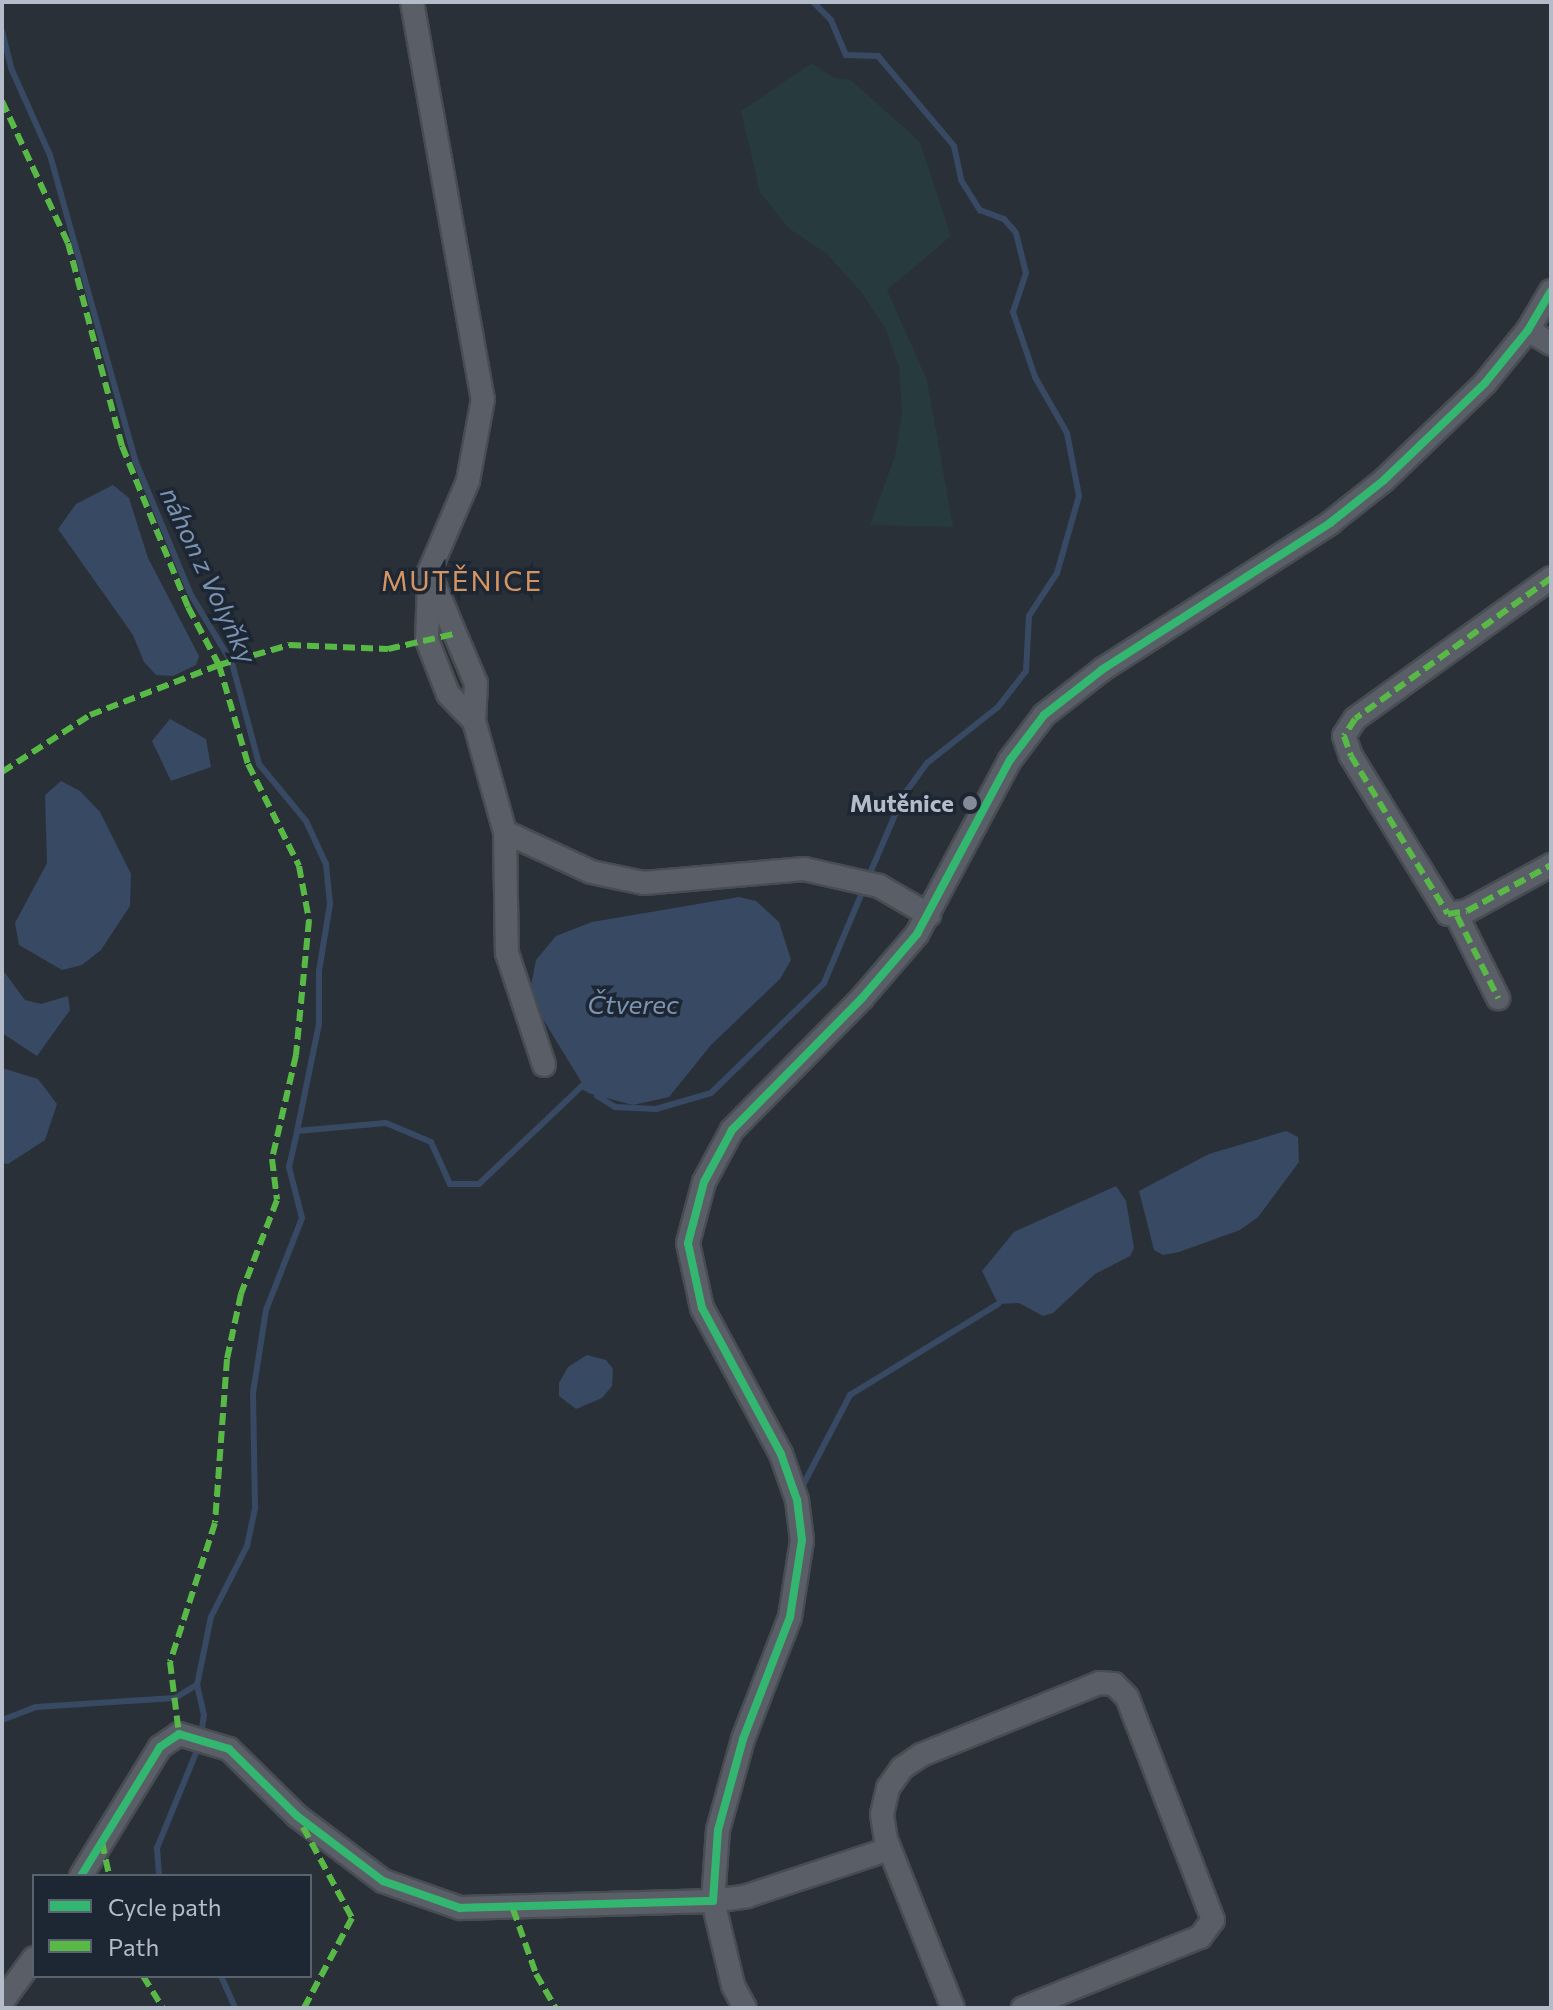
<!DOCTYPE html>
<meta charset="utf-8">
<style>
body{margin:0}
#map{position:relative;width:1553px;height:2010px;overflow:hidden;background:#2a3038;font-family:Commissioner,sans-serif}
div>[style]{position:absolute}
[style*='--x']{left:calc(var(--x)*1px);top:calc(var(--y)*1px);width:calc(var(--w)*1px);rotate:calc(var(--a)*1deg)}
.green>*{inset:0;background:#273a3e}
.water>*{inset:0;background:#384963}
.stream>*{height:6px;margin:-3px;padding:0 3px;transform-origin:3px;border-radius:3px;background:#384963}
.roads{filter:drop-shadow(2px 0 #484c53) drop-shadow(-2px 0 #484c53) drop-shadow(0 2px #484c53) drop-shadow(0 -2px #484c53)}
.minor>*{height:22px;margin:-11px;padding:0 11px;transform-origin:11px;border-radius:11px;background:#5a5e66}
.quiet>*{height:6px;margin-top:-3px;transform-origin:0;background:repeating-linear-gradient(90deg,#58b947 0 12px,transparent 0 18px)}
.cycleway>*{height:8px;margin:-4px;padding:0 4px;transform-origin:4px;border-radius:4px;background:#33b770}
.dots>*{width:22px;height:22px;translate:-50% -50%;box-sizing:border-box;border:4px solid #1d2633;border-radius:50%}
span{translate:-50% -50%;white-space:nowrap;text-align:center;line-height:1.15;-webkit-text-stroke:7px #1d2633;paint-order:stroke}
.poi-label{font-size:24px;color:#b4bcc9;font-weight:700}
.right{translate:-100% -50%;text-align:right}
.water-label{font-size:26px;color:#7c92b1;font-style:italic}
.quarter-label{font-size:28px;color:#d59563;letter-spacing:2px}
.frame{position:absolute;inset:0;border:4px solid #b4bcc9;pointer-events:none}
.legend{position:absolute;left:32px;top:1874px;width:280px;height:104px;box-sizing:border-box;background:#1d2633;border:2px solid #59626f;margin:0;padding:10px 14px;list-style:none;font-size:24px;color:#b4bcc9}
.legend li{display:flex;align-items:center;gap:16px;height:40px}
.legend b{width:40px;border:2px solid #59626f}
</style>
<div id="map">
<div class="green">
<i style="clip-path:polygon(812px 63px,834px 78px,851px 80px,920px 142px,951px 236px,887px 290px,927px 380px,953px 527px,870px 525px,895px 456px,902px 413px,899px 367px,886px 329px,861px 292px,827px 254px,788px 228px,760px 192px,741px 111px)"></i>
</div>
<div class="water">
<i style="clip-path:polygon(113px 485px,129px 498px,148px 558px,199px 656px,196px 665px,173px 676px,156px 675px,144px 662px,133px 635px,58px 529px,76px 504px)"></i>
<i style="clip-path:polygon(170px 719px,206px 739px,211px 767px,171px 781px,152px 741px)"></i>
<i style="clip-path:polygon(61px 781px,80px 791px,100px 812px,131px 874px,130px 906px,101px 950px,82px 965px,62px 970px,19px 945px,15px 923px,47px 863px,45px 795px)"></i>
<i style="clip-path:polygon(739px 897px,756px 901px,779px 922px,791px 960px,780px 979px,711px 1045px,669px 1097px,633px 1105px,588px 1093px,535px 1006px,530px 990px,536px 960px,556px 936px,592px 922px)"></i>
<i style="clip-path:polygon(2px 969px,25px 1000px,41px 1004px,68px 996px,70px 1010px,37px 1056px,2px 1033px)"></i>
<i style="clip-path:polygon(2px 1068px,38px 1079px,57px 1104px,45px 1140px,8px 1164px,2px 1163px)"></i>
<i style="clip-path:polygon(1286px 1131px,1298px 1137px,1299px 1162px,1258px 1217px,1240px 1230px,1179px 1252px,1163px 1255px,1154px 1250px,1139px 1191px,1209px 1154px)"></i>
<i style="clip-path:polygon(1116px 1186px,1126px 1201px,1134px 1248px,1130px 1256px,1095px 1274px,1053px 1313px,1043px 1316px,1019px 1303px,998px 1304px,982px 1271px,1014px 1232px)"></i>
<i style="clip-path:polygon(587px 1355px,606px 1360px,613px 1369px,612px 1386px,602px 1398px,576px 1409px,559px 1396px,559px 1383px,568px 1367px)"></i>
</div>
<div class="stream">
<i style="--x:813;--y:2;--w:25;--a:45"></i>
<i style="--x:831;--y:20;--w:38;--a:67"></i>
<i style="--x:846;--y:55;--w:32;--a:2"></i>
<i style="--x:878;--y:56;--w:118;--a:49.8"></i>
<i style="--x:954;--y:146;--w:35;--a:78"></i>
<i style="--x:961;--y:180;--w:36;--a:58"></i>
<i style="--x:980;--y:210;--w:26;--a:21"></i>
<i style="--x:1004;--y:219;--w:18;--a:49"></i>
<i style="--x:1016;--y:233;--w:41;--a:76"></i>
<i style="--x:1026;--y:273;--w:41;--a:108.4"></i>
<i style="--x:1013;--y:312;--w:69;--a:71.3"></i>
<i style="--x:1035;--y:377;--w:64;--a:60.3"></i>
<i style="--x:1067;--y:433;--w:64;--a:79.2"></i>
<i style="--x:1079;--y:496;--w:80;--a:105.9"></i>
<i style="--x:1057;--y:573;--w:51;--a:123.1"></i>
<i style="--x:1029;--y:616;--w:55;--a:93.1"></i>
<i style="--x:1026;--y:671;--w:46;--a:127.9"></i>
<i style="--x:998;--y:707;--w:90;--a:141.7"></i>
<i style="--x:927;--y:763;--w:41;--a:126"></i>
<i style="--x:903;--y:796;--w:89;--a:113.1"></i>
<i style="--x:2;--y:31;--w:38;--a:76"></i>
<i style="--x:11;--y:68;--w:95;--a:65.9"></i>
<i style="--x:50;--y:155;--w:317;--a:74.4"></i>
<i style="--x:135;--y:460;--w:146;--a:67.5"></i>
<i style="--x:191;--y:595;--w:79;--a:58.9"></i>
<i style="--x:232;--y:663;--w:105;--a:75"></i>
<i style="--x:259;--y:764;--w:74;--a:50.5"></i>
<i style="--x:306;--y:821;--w:47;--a:65.1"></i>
<i style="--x:326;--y:864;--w:40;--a:84.3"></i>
<i style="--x:330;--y:904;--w:68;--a:99.3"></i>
<i style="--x:319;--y:971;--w:53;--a:90"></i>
<i style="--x:319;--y:1024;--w:109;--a:101.6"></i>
<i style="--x:597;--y:1096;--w:21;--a:31"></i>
<i style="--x:615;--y:1107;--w:41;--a:2.8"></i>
<i style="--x:656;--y:1109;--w:57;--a:-16.2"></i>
<i style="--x:711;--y:1093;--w:158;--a:-44.2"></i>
<i style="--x:824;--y:983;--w:103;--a:-67.2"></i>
<i style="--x:803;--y:1485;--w:102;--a:-62.4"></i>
<i style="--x:850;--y:1395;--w:174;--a:-31.6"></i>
<i style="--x:2;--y:1720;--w:36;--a:-21"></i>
<i style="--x:36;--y:1707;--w:139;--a:-3.7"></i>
<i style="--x:175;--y:1698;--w:26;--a:-31"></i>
<i style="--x:159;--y:1876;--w:28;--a:-94"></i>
<i style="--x:157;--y:1848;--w:113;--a:-67.7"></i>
<i style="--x:200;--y:1743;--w:28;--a:-82"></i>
<i style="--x:204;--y:1715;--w:31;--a:-103"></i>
<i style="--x:197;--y:1685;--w:69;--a:-78.4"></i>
<i style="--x:211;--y:1617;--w:80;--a:-63.1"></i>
<i style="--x:247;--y:1546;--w:40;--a:-78"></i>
<i style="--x:255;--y:1507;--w:114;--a:-91"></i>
<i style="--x:253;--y:1393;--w:84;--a:-81.1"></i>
<i style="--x:266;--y:1310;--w:99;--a:-68.6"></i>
<i style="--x:302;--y:1218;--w:53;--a:-104.3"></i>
<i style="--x:289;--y:1167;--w:37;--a:-77"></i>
<i style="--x:297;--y:1131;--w:89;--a:-5.1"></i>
<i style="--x:386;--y:1123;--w:49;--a:22.9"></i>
<i style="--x:431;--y:1142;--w:46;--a:65.7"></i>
<i style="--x:450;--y:1184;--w:29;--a:0"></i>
<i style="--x:479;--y:1184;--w:142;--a:-43.6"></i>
<i style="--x:582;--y:1086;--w:7;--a:27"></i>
<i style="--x:221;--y:1976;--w:35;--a:66"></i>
</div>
<div class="roads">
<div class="minor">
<i style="--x:412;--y:2;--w:403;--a:79.9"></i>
<i style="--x:483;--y:399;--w:83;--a:100.4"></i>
<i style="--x:468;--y:481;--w:99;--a:113.2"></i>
<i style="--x:429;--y:572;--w:121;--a:67.1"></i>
<i style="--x:476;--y:683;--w:38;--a:93"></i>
<i style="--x:474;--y:721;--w:115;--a:74.4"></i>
<i style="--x:505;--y:832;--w:95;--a:24.9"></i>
<i style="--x:591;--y:872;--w:54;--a:11.7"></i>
<i style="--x:644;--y:883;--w:161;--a:-5"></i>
<i style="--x:804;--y:869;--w:77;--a:12.8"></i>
<i style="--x:879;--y:886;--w:58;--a:30.1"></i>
<i style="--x:1528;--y:330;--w:27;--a:31"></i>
<i style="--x:1551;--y:578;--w:241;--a:144.3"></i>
<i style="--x:1355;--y:719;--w:20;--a:123"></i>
<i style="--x:1344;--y:736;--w:21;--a:71"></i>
<i style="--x:1351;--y:756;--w:185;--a:58.5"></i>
<i style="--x:1448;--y:914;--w:19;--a:-9"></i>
<i style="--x:1467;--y:911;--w:96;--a:-28.7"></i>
<i style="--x:429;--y:581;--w:59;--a:91.9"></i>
<i style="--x:427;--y:640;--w:58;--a:68.7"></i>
<i style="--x:448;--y:694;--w:37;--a:46"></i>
<i style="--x:505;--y:832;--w:121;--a:89.1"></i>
<i style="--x:507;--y:953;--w:118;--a:71.7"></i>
<i style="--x:1457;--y:916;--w:92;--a:63.4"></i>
<i style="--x:81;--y:1876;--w:151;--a:-58.5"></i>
<i style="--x:160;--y:1747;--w:23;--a:-34"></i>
<i style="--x:179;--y:1734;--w:52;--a:16.7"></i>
<i style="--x:229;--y:1749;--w:95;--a:44.6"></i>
<i style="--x:297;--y:1816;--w:108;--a:37.1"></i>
<i style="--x:383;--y:1881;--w:82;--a:19.3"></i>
<i style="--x:460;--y:1908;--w:253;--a:-1.6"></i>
<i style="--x:713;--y:1901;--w:34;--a:-8"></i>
<i style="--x:747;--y:1896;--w:150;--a:-18.3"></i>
<i style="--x:2;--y:2002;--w:54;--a:-54"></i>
<i style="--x:745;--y:2008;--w:26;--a:-118"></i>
<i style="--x:733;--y:1985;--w:86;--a:-103.4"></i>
<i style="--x:713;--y:1901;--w:71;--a:-86"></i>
<i style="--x:718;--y:1830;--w:94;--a:-74.6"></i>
<i style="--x:743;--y:1739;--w:131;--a:-68.9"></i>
<i style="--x:790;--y:1617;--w:78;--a:-81.1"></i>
<i style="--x:802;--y:1540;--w:40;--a:-97.1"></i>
<i style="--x:797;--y:1500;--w:49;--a:-109.2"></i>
<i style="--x:781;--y:1454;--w:166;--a:-118.4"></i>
<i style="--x:702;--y:1308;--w:66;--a:-102.2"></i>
<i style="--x:688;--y:1243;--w:63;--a:-75.3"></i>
<i style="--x:704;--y:1182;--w:59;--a:-61.7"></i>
<i style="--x:732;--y:1130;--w:185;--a:-45.4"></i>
<i style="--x:862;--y:998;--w:84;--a:-49.3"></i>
<i style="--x:917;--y:934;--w:197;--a:-61.9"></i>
<i style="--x:1010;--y:760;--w:56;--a:-52.9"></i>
<i style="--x:1044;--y:715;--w:75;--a:-37.9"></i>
<i style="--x:1103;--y:669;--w:270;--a:-32.7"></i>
<i style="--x:1330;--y:523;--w:69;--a:-38.5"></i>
<i style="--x:1384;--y:480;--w:140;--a:-43.8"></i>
<i style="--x:1485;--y:383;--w:68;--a:-50.9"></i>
<i style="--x:1528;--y:330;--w:45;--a:-59.5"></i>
<i style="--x:953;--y:2008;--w:181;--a:-111.7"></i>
<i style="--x:886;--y:1840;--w:26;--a:-99"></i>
<i style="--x:882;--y:1814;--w:27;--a:-77"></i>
<i style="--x:888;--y:1788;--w:24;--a:-55"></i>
<i style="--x:902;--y:1768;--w:23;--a:-34"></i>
<i style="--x:921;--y:1755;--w:192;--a:-22"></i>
<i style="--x:1099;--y:1683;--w:15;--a:4"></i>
<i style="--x:1114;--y:1684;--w:18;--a:45"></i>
<i style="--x:1127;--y:1697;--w:239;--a:68.9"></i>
<i style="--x:1213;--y:1920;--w:21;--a:127"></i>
<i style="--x:1200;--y:1937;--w:191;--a:158.1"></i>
</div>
</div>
<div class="quiet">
<i style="--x:2;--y:101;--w:157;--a:65.1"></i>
<i style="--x:68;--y:243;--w:210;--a:75.1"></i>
<i style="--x:122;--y:446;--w:174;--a:67.7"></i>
<i style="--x:188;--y:607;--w:66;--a:61.9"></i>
<i style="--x:219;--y:665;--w:103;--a:73.7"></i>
<i style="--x:248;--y:764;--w:114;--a:63.4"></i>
<i style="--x:299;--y:866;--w:55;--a:79.5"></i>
<i style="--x:309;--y:920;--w:136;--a:95.5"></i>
<i style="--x:296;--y:1055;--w:107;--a:103"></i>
<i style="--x:272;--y:1159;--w:41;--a:83"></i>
<i style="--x:277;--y:1200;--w:101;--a:111"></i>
<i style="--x:241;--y:1294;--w:66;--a:102.2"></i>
<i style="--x:227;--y:1359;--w:164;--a:94.2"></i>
<i style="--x:215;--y:1523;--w:146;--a:107.9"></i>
<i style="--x:170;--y:1662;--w:73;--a:82.9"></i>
<i style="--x:1551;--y:578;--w:241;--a:144.3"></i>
<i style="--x:1355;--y:719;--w:20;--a:123"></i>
<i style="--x:1344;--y:736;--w:21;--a:71"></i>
<i style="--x:1351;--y:756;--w:185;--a:58.5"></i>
<i style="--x:1448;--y:914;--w:19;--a:-9"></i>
<i style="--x:1467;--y:911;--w:96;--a:-28.7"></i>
<i style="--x:2;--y:772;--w:105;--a:-32.9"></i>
<i style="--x:90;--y:715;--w:138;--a:-21.2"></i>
<i style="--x:219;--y:665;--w:73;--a:-15.9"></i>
<i style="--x:289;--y:645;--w:99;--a:2.3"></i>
<i style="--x:388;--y:649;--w:68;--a:-12.8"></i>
<i style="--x:1457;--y:916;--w:92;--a:63.4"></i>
<i style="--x:303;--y:1827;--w:103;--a:61.7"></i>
<i style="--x:352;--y:1918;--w:102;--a:118.1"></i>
<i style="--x:102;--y:1842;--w:35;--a:78"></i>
<i style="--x:513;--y:1909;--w:69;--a:70.5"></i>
<i style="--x:536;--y:1974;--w:39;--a:60"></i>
<i style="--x:143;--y:1976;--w:38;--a:58"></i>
</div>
<div class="cycleway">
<i style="--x:81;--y:1876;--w:151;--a:-58.5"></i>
<i style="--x:160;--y:1747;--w:23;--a:-34"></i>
<i style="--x:179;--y:1734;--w:52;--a:16.7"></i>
<i style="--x:229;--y:1749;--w:95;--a:44.6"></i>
<i style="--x:297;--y:1816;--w:108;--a:37.1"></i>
<i style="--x:383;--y:1881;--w:82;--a:19.3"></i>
<i style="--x:460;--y:1908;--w:253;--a:-1.6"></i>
<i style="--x:713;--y:1901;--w:71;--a:-86"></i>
<i style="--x:718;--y:1830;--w:94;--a:-74.6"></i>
<i style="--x:743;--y:1739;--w:131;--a:-68.9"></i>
<i style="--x:790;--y:1617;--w:78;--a:-81.1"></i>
<i style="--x:802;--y:1540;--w:40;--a:-97.1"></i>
<i style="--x:797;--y:1500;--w:49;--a:-109.2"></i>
<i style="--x:781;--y:1454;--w:166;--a:-118.4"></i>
<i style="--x:702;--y:1308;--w:66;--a:-102.2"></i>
<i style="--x:688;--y:1243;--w:63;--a:-75.3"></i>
<i style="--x:704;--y:1182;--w:59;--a:-61.7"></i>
<i style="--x:732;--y:1130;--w:185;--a:-45.4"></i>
<i style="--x:862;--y:998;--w:84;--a:-49.3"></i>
<i style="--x:917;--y:934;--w:197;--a:-61.9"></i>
<i style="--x:1010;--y:760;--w:56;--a:-52.9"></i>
<i style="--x:1044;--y:715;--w:75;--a:-37.9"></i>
<i style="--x:1103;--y:669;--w:270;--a:-32.7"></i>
<i style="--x:1330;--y:523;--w:69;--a:-38.5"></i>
<i style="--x:1384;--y:480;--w:140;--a:-43.8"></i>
<i style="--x:1485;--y:383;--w:68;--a:-50.9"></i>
<i style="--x:1528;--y:330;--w:45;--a:-59.5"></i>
</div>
<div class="dots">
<i style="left:970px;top:803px;background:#848b96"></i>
</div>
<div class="poi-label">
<span class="right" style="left:954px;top:803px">Mutěnice</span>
</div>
<div class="water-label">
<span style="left:209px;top:575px;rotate:65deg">náhon z Volyňky</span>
<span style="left:633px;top:1004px">Čtverec</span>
</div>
<div class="quarter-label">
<span style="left:462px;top:580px">MUTĚNICE</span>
</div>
<div class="frame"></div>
<ul class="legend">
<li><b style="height:10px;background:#33b770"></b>Cycle path</li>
<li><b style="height:10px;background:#58b947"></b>Path</li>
</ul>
</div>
